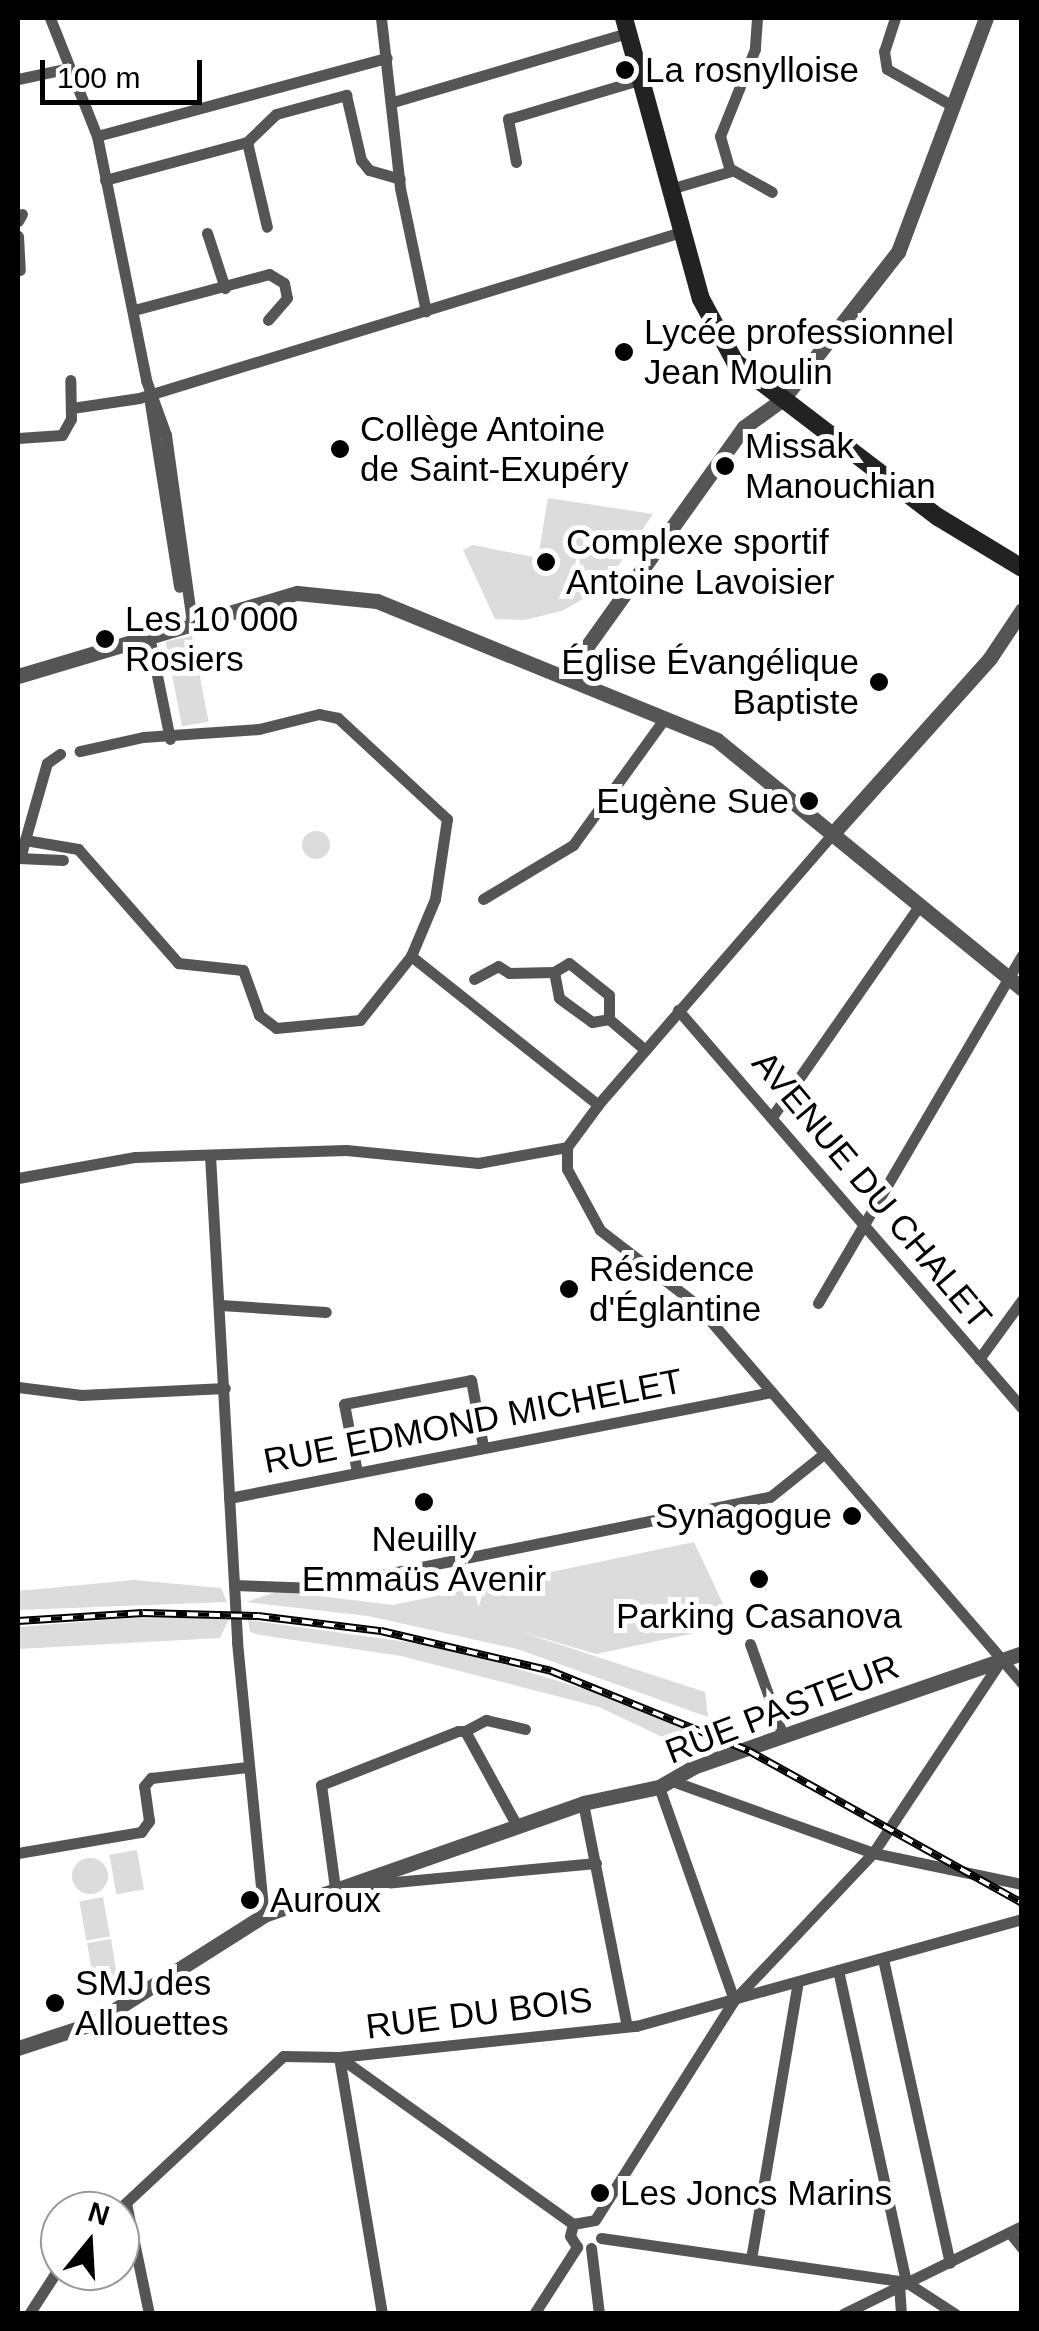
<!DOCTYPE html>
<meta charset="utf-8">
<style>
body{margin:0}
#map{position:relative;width:1039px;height:2331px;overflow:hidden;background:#fff;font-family:Arial,sans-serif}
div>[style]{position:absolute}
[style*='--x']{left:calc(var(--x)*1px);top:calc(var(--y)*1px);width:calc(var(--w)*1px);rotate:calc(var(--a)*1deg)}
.green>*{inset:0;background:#dcdcdc;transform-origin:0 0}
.round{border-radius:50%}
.minor>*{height:11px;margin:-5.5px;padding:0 5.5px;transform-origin:5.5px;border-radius:5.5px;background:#555}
.tertiary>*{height:15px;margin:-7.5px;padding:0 7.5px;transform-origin:7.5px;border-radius:7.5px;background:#555}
.secondary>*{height:18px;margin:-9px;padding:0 9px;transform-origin:9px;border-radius:9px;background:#222}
.rail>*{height:8px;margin-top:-4px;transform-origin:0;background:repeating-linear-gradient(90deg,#fff 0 11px,#000 0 22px);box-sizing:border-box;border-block:2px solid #000}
.dots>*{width:28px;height:28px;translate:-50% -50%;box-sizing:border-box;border:5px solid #fff;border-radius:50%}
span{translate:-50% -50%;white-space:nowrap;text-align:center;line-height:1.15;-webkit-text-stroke:10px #fff;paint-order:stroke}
.poi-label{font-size:35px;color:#000}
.left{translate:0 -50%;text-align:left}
.right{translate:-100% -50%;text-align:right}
.street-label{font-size:35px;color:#000}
.frame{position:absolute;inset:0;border:20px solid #000;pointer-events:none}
.north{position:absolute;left:40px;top:2191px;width:100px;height:100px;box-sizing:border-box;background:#fff;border:2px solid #999;border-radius:50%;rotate:18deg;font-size:28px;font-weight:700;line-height:40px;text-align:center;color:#000}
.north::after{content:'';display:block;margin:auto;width:35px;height:45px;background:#000;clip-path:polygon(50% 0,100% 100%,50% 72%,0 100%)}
.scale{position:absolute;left:40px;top:60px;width:162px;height:45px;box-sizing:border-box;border:5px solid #000;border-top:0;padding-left:12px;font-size:30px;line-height:35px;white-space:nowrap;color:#000;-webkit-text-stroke:8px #fff;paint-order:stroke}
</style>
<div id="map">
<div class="green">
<i style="clip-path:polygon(548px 498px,653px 514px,604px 587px,562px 611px,524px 620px,495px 619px,463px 550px,473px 545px,538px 558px)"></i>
<i style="left:192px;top:636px;width:87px;height:27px;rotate:79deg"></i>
<i class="round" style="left:302px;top:831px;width:28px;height:28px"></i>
<i style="clip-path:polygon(694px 1542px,733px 1625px,596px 1654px,515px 1630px,705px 1692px,708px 1717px,517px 1649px,368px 1616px,246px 1602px,279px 1591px,393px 1605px)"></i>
<i style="clip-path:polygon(134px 1580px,221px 1588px,227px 1602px,18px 1610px,18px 1591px)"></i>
<i style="clip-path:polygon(144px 1617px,229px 1619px,220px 1638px,18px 1649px,18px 1627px)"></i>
<i style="clip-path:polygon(248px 1620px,450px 1648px,633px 1704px,698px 1732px,675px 1743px,599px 1707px,401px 1656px,260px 1635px,250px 1632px)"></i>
<i style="left:137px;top:1850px;width:40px;height:28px;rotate:80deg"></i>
<i class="round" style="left:72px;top:1858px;width:36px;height:36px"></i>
<i style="left:103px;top:1897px;width:40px;height:24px;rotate:80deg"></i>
<i style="clip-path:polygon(111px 1939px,119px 1988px,97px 2001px,87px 1943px)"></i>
</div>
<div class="minor">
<i style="--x:50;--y:18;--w:127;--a:68.3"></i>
<i style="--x:97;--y:136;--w:249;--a:78.6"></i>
<i style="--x:146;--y:380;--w:59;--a:70"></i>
<i style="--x:166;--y:435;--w:190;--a:82.1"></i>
<i style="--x:381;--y:18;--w:171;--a:83.6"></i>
<i style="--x:400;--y:188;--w:126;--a:78.1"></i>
<i style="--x:757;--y:18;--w:31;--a:94"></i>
<i style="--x:755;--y:49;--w:94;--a:111.9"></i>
<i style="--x:720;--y:136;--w:33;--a:74"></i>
<i style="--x:729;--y:168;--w:49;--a:29.2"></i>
<i style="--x:895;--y:18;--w:35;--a:108"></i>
<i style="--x:884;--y:51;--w:18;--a:81"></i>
<i style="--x:887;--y:69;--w:76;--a:29.3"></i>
<i style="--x:18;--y:79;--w:52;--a:-12.2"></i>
<i style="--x:393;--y:102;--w:245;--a:-16.4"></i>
<i style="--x:97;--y:136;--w:300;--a:-15.1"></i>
<i style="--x:247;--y:142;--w:87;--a:76.8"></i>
<i style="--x:516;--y:162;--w:44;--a:-100.5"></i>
<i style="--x:508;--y:119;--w:140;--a:-16.6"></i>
<i style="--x:105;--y:180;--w:147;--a:-15"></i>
<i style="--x:247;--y:142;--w:40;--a:-44"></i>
<i style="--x:276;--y:114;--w:73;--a:-15.2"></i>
<i style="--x:346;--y:95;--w:67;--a:77"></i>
<i style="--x:361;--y:160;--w:13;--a:51"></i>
<i style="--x:369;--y:170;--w:32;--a:16"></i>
<i style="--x:670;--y:189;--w:64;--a:-16.4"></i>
<i style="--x:18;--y:221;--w:8;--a:-60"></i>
<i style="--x:207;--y:233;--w:58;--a:71.9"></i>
<i style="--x:18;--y:236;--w:34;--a:87"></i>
<i style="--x:134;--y:310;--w:140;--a:-14.9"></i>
<i style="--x:269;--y:274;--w:17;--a:31"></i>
<i style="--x:284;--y:283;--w:15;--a:79"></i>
<i style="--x:287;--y:298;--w:29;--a:131"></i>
<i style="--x:150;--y:403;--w:186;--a:81"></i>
<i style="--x:72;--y:408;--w:68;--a:-8.5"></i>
<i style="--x:139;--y:398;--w:567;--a:-17.03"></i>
<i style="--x:18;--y:438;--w:44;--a:-3.9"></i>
<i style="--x:62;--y:435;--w:18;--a:-61"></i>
<i style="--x:71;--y:419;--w:39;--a:-91"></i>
<i style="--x:149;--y:636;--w:105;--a:78.5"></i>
<i style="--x:835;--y:831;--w:362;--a:130.9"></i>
<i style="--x:598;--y:1105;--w:52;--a:126.4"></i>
<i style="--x:567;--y:1147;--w:22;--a:90"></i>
<i style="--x:567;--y:1169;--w:69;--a:61.6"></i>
<i style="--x:600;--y:1230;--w:121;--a:37.6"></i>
<i style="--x:696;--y:1304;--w:500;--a:49.3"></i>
<i style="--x:25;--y:840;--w:80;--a:-74.1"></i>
<i style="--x:47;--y:763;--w:16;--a:-35"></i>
<i style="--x:18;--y:858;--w:45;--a:2.5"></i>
<i style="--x:20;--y:858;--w:19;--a:-74"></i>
<i style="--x:25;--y:840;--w:54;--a:9.6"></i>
<i style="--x:78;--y:849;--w:152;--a:48.7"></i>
<i style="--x:178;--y:963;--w:65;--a:6.1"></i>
<i style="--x:243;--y:970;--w:48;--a:70.4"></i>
<i style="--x:259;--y:1015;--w:21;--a:37"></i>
<i style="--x:276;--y:1028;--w:84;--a:-5.4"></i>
<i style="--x:360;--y:1020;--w:82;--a:-51.4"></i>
<i style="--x:411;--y:956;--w:62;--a:-67.2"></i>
<i style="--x:435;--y:899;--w:81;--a:-81.5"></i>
<i style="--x:447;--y:819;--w:149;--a:-137.2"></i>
<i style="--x:338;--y:718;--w:19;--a:-168"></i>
<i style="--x:319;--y:714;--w:62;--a:166"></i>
<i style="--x:259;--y:729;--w:116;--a:176.1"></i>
<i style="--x:143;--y:737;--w:65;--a:167.5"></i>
<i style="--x:483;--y:899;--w:105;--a:-31"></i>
<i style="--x:573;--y:845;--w:157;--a:-54.1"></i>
<i style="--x:411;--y:956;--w:239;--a:38.5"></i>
<i style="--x:554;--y:972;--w:26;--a:79"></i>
<i style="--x:559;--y:998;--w:41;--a:36"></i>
<i style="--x:592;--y:1022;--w:17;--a:-10"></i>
<i style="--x:474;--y:979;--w:27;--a:-28"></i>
<i style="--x:498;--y:966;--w:13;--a:32"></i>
<i style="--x:509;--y:973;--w:45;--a:-1.3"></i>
<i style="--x:554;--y:972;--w:17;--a:-31"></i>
<i style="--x:569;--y:963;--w:51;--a:38.7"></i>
<i style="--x:609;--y:995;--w:24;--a:90"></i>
<i style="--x:678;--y:1010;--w:526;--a:49.16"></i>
<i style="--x:609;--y:1019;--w:46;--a:40.6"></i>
<i style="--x:774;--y:1114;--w:254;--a:-55.1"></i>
<i style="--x:210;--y:1155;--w:488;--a:86.8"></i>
<i style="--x:237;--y:1642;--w:274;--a:84.4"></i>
<i style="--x:18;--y:1178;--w:119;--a:-10.2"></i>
<i style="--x:135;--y:1157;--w:211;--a:-1.9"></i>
<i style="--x:346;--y:1150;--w:133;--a:5.6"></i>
<i style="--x:478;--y:1163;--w:90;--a:-10.2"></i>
<i style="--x:818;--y:1303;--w:403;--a:-59.6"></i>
<i style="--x:221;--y:1305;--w:105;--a:3.8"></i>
<i style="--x:979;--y:1359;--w:73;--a:-53.9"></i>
<i style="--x:18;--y:1387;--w:64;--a:7.2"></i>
<i style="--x:81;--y:1395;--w:144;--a:-2.8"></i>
<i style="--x:357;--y:1472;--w:69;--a:-100.8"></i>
<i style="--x:344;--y:1404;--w:129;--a:-10.7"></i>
<i style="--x:471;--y:1380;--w:67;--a:79.7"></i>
<i style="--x:229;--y:1498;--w:553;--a:-11.05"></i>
<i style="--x:234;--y:1585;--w:83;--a:2.1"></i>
<i style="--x:317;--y:1588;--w:462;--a:-11.4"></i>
<i style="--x:770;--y:1497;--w:70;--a:-38.7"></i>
<i style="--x:750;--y:1644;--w:98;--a:70.3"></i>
<i style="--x:465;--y:1731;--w:24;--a:-28"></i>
<i style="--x:486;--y:1720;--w:40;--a:13"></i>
<i style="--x:675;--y:1782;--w:210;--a:19.7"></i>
<i style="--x:873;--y:1853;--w:152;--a:11.8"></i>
<i style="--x:659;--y:1787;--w:226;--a:70.6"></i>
<i style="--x:583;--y:1803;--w:224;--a:78.9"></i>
<i style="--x:18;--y:1853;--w:125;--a:-9.7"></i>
<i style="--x:141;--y:1832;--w:14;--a:-54"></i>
<i style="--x:149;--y:1821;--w:35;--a:-98"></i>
<i style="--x:144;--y:1786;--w:11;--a:-49"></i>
<i style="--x:151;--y:1778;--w:97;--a:-6.5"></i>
<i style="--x:363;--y:1885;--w:234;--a:-5.4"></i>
<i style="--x:345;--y:1887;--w:10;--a:174"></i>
<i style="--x:335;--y:1888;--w:104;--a:-97.7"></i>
<i style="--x:321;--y:1785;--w:147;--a:-21.5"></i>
<i style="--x:458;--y:1731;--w:7;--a:0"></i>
<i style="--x:465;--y:1731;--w:108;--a:61.3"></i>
<i style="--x:883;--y:1959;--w:311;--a:77.6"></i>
<i style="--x:838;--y:1970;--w:319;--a:77.7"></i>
<i style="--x:339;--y:2057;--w:287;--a:35.5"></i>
<i style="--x:339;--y:2057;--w:261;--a:80.5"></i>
<i style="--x:126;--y:2203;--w:113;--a:78.3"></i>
<i style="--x:117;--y:2211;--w:227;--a:-43"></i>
<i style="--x:283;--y:2056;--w:56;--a:1"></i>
<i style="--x:339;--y:2057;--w:299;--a:-6"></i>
<i style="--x:636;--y:2026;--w:401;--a:-15.5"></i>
<i style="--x:595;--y:2220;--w:260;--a:-57.7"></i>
<i style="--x:734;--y:2000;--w:202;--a:-46.6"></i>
<i style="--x:873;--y:1853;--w:233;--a:-56.4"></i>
<i style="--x:1010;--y:2233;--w:19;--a:51"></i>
<i style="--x:601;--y:2238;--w:308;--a:8.2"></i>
<i style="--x:906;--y:2282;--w:59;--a:33.1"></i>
<i style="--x:577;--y:2247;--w:13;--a:-122"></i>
<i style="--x:570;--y:2236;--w:12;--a:-76"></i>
<i style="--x:573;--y:2224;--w:22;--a:-10"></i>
<i style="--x:591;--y:2248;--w:66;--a:83.1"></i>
<i style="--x:751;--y:2259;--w:281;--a:-80.4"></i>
<i style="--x:899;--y:2285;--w:29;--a:86"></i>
<i style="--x:29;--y:2314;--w:57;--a:-57.1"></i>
<i style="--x:534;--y:2314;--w:80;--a:-57.3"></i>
<i style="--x:843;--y:2314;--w:199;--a:-26.2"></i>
</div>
<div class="tertiary">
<i style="--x:18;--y:676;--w:291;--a:-16.6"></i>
<i style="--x:297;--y:593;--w:80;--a:5.7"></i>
<i style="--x:377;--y:601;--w:367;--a:22.2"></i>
<i style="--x:717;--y:740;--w:394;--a:39.2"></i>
<i style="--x:565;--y:677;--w:307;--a:-54.4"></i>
<i style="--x:744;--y:427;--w:48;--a:-35.7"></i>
<i style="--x:783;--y:399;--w:187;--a:-52"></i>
<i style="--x:898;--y:252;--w:250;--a:-69.4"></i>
<i style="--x:835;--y:831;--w:232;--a:-48.1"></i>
<i style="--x:990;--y:658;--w:58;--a:-56.3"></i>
<i style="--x:18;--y:2048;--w:80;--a:-18.2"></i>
<i style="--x:94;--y:2023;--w:201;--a:-32.4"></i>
<i style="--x:264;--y:1915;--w:338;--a:-19.3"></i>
<i style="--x:583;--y:1803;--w:78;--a:-11.9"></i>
<i style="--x:659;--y:1787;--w:39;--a:-30"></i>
<i style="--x:693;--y:1767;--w:348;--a:-19.1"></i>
</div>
<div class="secondary">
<i style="--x:624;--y:18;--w:291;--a:74.7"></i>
<i style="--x:701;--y:299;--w:72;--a:61.6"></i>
<i style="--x:735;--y:362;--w:255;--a:37.4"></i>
<i style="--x:938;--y:517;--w:98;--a:31.3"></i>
</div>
<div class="rail">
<i style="--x:18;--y:1621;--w:125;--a:-3.7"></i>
<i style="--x:143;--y:1613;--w:115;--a:1.5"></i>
<i style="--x:258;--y:1616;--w:124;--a:7"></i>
<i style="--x:381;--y:1631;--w:175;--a:13.2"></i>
<i style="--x:551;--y:1671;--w:214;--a:22"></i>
<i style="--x:749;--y:1751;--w:312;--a:29.1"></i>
</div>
<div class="dots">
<i style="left:625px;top:70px;background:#000"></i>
<i style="left:624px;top:352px;background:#000"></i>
<i style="left:340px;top:449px;background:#000"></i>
<i style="left:725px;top:466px;background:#000"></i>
<i style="left:546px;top:562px;background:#000"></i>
<i style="left:105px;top:639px;background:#000"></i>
<i style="left:879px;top:682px;background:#000"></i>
<i style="left:809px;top:801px;background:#000"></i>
<i style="left:569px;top:1289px;background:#000"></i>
<i style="left:424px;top:1502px;background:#000"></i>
<i style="left:852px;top:1516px;background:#000"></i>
<i style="left:759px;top:1579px;background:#000"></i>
<i style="left:250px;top:1900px;background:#000"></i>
<i style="left:55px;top:2003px;background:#000"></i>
<i style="left:600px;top:2193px;background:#000"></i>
</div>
<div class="poi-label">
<span class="left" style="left:645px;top:70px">La rosnylloise</span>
<span class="left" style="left:644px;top:352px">Lycée professionnel<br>Jean Moulin</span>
<span class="left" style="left:360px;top:449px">Collège Antoine<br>de Saint-Exupéry</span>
<span class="left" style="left:745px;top:466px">Missak<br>Manouchian</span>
<span class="left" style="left:566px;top:562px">Complexe sportif<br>Antoine Lavoisier</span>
<span class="left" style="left:125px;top:639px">Les 10 000<br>Rosiers</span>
<span class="right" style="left:859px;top:682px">Église Évangélique<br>Baptiste</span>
<span class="right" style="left:789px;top:801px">Eugène Sue</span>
<span class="left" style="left:589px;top:1289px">Résidence<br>d'Églantine</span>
<span class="right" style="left:832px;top:1516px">Synagogue</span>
<span style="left:424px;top:1559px">Neuilly<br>Emmaüs Avenir</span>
<span style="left:759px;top:1616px">Parking Casanova</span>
<span class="left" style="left:270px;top:1900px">Auroux</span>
<span class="left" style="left:75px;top:2003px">SMJ des<br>Allouettes</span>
<span class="left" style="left:620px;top:2193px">Les Joncs Marins</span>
</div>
<div class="street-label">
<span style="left:872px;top:1190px;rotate:50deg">AVENUE DU CHALET</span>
<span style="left:473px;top:1421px;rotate:-11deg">RUE EDMOND MICHELET</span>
<span style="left:782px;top:1709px;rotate:-21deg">RUE PASTEUR</span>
<span style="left:479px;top:2013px;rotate:-7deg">RUE DU BOIS</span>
</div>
<div class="frame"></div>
<div class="north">N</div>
<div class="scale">100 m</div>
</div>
